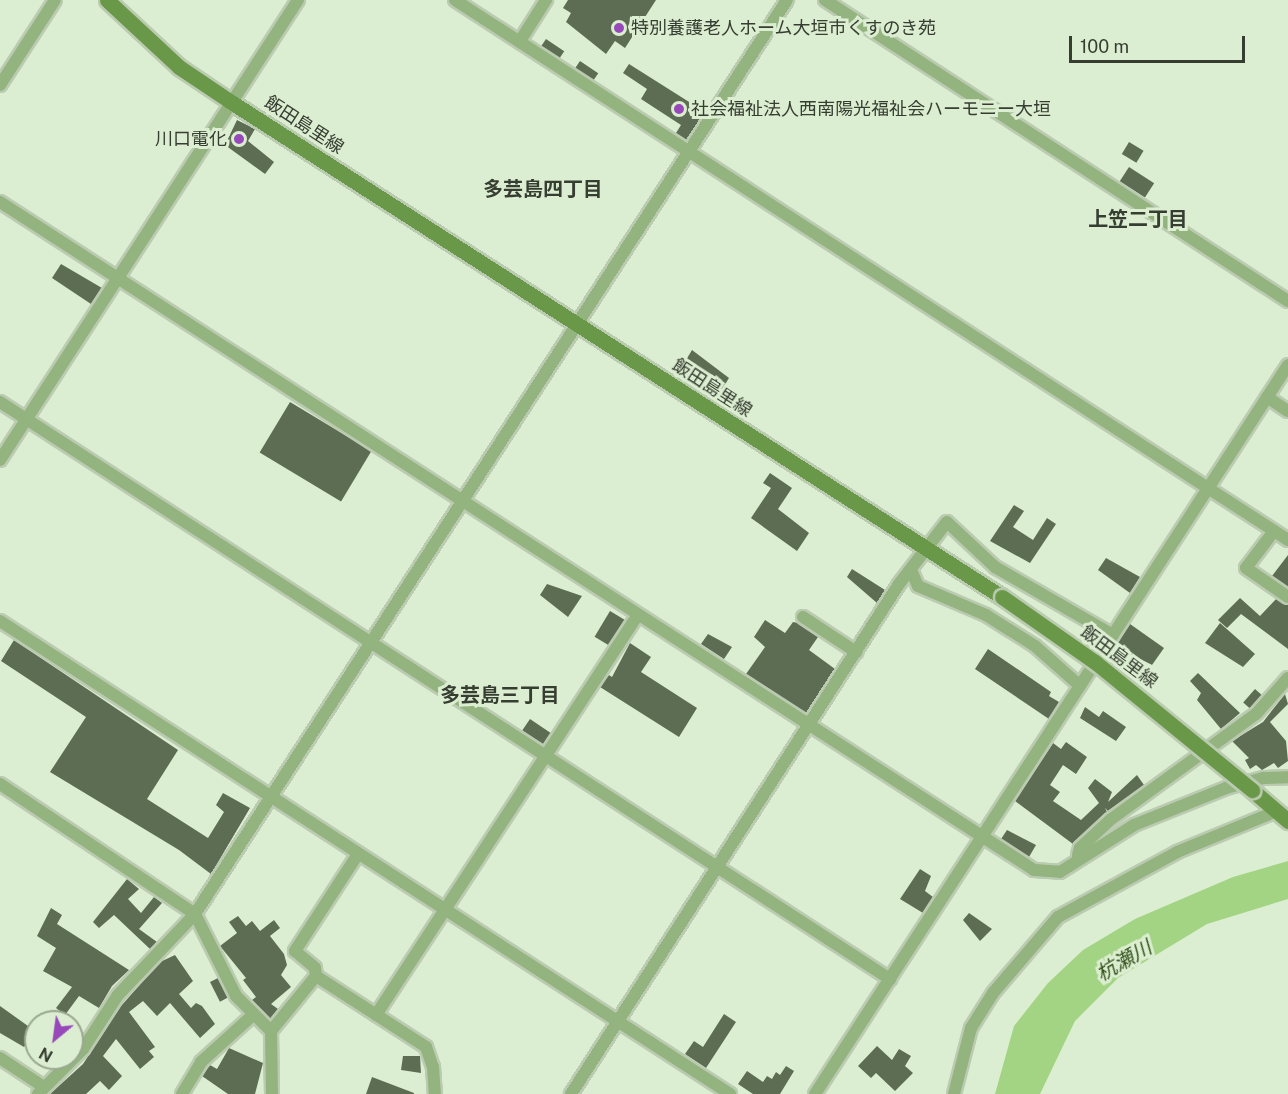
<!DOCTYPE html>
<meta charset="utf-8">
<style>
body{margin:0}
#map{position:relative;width:1288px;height:1094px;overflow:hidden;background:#dceed1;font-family:"Public Sans","Noto Sans JP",sans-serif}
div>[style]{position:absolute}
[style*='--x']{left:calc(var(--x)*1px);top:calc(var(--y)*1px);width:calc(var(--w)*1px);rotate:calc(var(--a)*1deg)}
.water>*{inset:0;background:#a3d484}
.building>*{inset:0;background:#5d6d53;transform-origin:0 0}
.roads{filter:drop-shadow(2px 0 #bbcbb1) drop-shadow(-2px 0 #bbcbb1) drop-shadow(0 2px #bbcbb1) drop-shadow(0 -2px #bbcbb1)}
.street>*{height:12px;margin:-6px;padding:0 6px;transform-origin:6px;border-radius:6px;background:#93b37f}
.secondary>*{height:15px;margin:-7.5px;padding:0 7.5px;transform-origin:7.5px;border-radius:7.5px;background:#699848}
.bridges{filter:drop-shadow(2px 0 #bbcbb1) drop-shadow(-2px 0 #bbcbb1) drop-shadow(0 2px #bbcbb1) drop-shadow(0 -2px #bbcbb1)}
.secondary-bridge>*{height:15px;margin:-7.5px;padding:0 7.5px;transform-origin:7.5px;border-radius:7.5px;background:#699848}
.dots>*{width:16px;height:16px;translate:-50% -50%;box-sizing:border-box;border:3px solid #dceed1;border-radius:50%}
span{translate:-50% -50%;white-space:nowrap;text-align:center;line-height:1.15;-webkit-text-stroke:6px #dceed1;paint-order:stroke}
.poi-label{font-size:18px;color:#363d31}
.left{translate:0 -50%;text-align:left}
.right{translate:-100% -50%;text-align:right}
.street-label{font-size:18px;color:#363d31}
.neighbourhood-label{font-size:20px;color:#363d31;font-weight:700}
.water-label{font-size:20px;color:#33511b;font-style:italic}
.north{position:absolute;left:24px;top:1010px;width:60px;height:60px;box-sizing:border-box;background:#dceed1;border:2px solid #9aa791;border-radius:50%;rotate:209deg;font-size:16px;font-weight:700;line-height:24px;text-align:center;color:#363d31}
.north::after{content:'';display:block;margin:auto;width:21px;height:27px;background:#9749ba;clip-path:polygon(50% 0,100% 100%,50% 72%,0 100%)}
.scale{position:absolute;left:1069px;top:36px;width:176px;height:27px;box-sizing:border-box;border:3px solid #363d31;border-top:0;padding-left:8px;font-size:18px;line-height:21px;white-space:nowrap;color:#363d31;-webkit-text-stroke:4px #dceed1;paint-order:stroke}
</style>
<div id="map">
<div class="water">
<i style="clip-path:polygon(1288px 861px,1288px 899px,1207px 924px,1118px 978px,1075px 1021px,1040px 1094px,995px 1094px,1014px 1026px,1048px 983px,1083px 950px,1135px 919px,1233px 877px)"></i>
</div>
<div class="building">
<i style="clip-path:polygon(568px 0,656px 0,625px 48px,615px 41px,606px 54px,566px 22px,571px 13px,563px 8px)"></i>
<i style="left:546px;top:39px;width:22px;height:9px;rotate:34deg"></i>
<i style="left:580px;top:61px;width:22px;height:9px;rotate:34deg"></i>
<i style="clip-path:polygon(629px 64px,705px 112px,686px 140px,676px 133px,681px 125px,641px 99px,647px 89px,623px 73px)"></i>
<i style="clip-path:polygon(237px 120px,255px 129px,248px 141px,274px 162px,265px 174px,225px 145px)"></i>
<i style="left:1129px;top:142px;width:17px;height:14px;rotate:31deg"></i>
<i style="left:1129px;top:167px;width:30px;height:17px;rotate:33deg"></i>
<i style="clip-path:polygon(61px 264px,102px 288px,91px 304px,52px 278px)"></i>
<i style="clip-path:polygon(692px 350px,729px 378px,721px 391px,686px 360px)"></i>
<i style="left:290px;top:402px;width:95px;height:59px;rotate:31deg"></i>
<i style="clip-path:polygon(770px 473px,792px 488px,778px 509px,809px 533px,797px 551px,751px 518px,771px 488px,763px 483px)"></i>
<i style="clip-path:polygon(1014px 505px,1024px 511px,1013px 527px,1033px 540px,1047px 518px,1056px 524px,1030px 563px,990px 541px)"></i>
<i style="clip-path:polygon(1288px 555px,1288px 587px,1272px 576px)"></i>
<i style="clip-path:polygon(1106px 558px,1140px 577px,1130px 593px,1098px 570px)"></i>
<i style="clip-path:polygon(852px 569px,885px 590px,877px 603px,847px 577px)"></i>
<i style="clip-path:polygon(547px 584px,582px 596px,568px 617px,540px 595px)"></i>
<i style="clip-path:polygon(1240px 598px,1260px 616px,1276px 599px,1288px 605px,1288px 649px,1241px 614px,1227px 628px,1218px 620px)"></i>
<i style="left:610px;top:611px;width:17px;height:30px;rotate:31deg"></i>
<i style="clip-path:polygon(765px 620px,785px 633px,793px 622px,798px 623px,818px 637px,809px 650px,835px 669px,806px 713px,746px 674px,765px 647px,754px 637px)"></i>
<i style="clip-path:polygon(1220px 623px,1255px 654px,1243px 667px,1205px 643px)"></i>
<i style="clip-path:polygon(1130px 624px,1164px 648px,1152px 665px,1115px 646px)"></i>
<i style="clip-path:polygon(708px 634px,732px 647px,724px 659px,701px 644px)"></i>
<i style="clip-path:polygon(14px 640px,178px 750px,147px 799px,208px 838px,224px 812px,216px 805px,223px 793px,250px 808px,211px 874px,179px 850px,50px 772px,86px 717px,1px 661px)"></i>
<i style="clip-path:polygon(630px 643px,651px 657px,641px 672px,697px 708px,679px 737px,600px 687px,609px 675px,612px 677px)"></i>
<i style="clip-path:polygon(988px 649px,1051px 692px,1049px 696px,1059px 702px,1049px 719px,975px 669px)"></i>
<i style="clip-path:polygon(1198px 673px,1240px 713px,1221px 729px,1197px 700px,1201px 693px,1190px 681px)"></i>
<i style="left:1255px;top:689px;width:9px;height:18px;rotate:41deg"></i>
<i style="clip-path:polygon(1285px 694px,1288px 704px,1270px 722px,1286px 741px,1288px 761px,1278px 768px,1274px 763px,1262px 770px,1256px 765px,1250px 769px,1245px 760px,1249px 758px,1232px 741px,1263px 722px)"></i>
<i style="clip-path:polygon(1085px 707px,1099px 717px,1103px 711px,1126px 727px,1116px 741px,1080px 718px)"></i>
<i style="left:530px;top:719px;width:25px;height:14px;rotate:34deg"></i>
<i style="clip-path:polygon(1066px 742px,1087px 757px,1076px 774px,1063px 765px,1050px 785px,1060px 792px,1053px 801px,1081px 820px,1099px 803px,1088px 788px,1095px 779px,1112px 792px,1108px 802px,1137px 775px,1144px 785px,1108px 811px,1105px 808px,1107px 812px,1073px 844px,1015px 801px,1053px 743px,1061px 749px)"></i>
<i style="clip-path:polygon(1007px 830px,1036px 845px,1029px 857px,1001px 839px)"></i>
<i style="clip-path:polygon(920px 869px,931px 876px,925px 891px,933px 897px,923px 913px,900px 899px)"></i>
<i style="clip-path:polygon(127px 879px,139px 889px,128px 899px,141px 913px,154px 897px,162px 903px,139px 929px,157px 942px,150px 949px,114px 915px,99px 928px,93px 922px)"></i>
<i style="clip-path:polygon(51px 908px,62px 915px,57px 924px,129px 970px,112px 986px,99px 1008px,79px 996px,65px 1015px,56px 1008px,72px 987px,43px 971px,56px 948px,37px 936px)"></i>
<i style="clip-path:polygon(969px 913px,992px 929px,980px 941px,963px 920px)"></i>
<i style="clip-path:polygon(238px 916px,246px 926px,252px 921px,260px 931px,274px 920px,280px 928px,270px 936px,284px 954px,287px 965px,281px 975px,291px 987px,271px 1004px,278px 1009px,270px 1019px,252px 1000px,256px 997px,243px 980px,246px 978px,220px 946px,237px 933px,229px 922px)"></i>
<i style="clip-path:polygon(175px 955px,193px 981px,179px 994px,191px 1008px,196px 1003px,202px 1006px,215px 1024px,200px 1038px,170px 1003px,157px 1016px,143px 1001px,129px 1012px,155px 1047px,149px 1051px,154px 1057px,140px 1069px,116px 1039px,103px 1056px,122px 1076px,109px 1090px,100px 1081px,86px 1094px,50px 1094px,83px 1064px,121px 1006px,160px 962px)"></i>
<i style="left:218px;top:978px;width:22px;height:9px;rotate:63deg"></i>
<i style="clip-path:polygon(0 1006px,35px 1031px,24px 1047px,0 1033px)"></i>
<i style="clip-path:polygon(724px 1014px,736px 1022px,706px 1068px,685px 1054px,694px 1041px,703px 1047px)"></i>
<i style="clip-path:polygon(877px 1046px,892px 1060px,899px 1049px,911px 1056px,905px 1066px,913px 1073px,895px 1091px,876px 1073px,871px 1078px,858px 1066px)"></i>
<i style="clip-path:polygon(229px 1048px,263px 1063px,255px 1094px,228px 1094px,202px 1076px,210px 1065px,217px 1069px)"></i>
<i style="clip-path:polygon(403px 1056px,420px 1056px,421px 1073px,401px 1070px)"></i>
<i style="clip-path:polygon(786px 1066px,794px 1071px,780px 1094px,753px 1094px,738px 1084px,747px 1071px,763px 1082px,767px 1076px,772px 1079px,776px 1072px,780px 1075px)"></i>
<i style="clip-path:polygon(372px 1077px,414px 1093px,414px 1094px,366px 1094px)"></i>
</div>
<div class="roads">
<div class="street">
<i style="--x:455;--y:0;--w:993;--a:32.95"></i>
<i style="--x:825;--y:0;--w:552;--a:33.03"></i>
<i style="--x:520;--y:41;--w:49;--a:-57.6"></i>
<i style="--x:0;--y:85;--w:101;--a:-57.1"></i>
<i style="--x:0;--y:202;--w:1231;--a:32.86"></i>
<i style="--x:1034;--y:870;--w:26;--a:4"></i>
<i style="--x:1060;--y:872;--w:88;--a:-32.4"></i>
<i style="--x:1134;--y:825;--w:99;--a:-21.9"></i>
<i style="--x:1226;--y:788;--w:39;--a:-15"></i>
<i style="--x:1264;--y:778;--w:24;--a:-2"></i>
<i style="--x:1267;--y:397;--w:25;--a:34"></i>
<i style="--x:0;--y:402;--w:1061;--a:32.96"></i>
<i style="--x:0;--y:460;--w:548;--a:-57.06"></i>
<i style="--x:1274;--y:531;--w:46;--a:127.1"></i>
<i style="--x:1246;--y:568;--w:51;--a:34.6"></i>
<i style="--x:912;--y:572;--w:15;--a:67"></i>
<i style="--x:918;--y:586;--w:74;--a:23.1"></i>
<i style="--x:986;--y:615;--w:58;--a:32.3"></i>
<i style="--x:1035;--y:646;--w:60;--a:41.6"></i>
<i style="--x:803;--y:617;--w:64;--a:33.4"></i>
<i style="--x:0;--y:621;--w:870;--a:32.94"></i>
<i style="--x:0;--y:784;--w:234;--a:33.7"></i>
<i style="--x:195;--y:914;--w:92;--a:63.4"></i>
<i style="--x:236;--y:996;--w:49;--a:45"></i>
<i style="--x:271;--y:1031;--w:63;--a:89.1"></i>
<i style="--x:358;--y:854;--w:116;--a:123"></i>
<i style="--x:295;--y:951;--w:26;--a:40"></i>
<i style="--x:315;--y:968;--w:8;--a:83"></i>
<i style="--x:316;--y:976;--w:131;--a:32.8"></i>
<i style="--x:426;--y:1047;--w:21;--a:71"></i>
<i style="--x:433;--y:1067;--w:27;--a:86"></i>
<i style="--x:1078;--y:855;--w:7;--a:-74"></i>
<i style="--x:1080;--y:848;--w:41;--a:-43"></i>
<i style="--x:1110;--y:820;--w:180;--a:-36"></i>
<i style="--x:1256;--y:714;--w:48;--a:-48.4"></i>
<i style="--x:376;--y:1015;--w:478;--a:-56.8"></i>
<i style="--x:271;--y:1031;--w:71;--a:-50.7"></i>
<i style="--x:0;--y:1058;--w:53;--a:33.4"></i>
<i style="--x:38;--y:1094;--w:64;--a:-45"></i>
<i style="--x:83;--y:1049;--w:64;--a:-57.1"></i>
<i style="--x:118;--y:995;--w:112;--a:-46.5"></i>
<i style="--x:195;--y:914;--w:1089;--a:-57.07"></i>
<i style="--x:182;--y:1094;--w:37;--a:-59"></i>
<i style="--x:201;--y:1062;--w:70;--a:-42.1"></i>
<i style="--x:571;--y:1094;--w:606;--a:-57.25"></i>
<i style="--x:899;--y:584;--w:78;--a:-52.3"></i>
<i style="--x:947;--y:522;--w:66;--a:43.2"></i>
<i style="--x:995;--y:567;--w:136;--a:30"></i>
<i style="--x:815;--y:1094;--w:869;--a:-57.02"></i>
<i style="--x:954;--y:1094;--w:68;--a:-75.6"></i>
<i style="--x:971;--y:1028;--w:41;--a:-57.8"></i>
<i style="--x:993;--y:993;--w:100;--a:-49.5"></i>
<i style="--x:1058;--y:917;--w:136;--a:-28.6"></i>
<i style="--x:1177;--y:852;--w:108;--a:-22.3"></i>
</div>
<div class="secondary">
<i style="--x:107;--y:0;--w:98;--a:42.9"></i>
<i style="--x:179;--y:67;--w:63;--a:33.9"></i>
<i style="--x:231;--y:102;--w:916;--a:32.7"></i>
<i style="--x:1252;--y:790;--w:48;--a:40.7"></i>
</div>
</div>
<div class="bridges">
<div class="secondary-bridge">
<i style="--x:1002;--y:597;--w:113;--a:35"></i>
<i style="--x:1095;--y:662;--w:203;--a:39.2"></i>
</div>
</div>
<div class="dots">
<i style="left:619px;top:28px;background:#9749ba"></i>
<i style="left:679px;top:109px;background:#9749ba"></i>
<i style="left:239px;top:139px;background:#9749ba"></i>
</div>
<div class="poi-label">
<span class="left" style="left:631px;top:28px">特別養護老人ホーム大垣市くすのき苑</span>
<span class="left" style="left:691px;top:109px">社会福祉法人西南陽光福祉会ハーモニー大垣</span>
<span class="right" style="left:227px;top:139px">川口電化</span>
</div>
<div class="street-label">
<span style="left:304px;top:125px;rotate:33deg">飯田島里線</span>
<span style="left:712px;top:388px;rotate:33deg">飯田島里線</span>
<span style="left:1119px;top:657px;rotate:37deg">飯田島里線</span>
</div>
<div class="neighbourhood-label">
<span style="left:543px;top:189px">多芸島四丁目</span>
<span style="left:1138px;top:219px">上笠二丁目</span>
<span style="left:500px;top:695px">多芸島三丁目</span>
</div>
<div class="water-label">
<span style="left:1124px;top:961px;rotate:-30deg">杭瀬川</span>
</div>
<div class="north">N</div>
<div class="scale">100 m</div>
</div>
